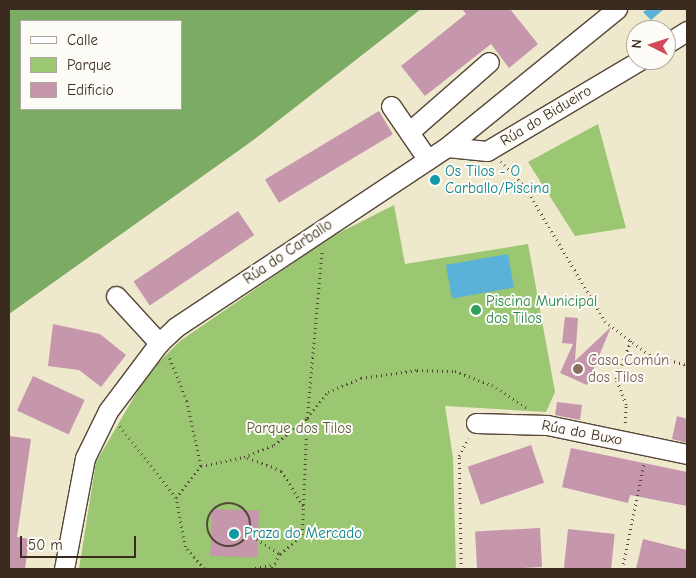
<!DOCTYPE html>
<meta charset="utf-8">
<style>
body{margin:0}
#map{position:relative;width:696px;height:578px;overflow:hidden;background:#eee8cd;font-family:"Comic Neue",sans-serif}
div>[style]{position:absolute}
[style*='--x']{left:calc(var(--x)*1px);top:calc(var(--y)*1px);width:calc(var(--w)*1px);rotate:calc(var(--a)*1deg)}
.green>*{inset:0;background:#9bc672}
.forest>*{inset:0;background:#7cab64}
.water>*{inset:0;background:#5bb2d8;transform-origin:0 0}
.building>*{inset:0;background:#c596ac;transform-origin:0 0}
.path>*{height:2.5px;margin-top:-1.25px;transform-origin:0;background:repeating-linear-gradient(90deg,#564638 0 1px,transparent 0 5px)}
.path>.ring{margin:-1.25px;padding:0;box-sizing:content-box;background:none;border:2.5px solid #564638;border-radius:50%}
.roads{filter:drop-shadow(1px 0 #564638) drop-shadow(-1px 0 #564638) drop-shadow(0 1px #564638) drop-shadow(0 -1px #564638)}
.minor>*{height:19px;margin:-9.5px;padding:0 9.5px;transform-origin:9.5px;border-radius:9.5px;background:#fff}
.dots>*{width:14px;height:14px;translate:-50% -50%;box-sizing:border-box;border:2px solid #fdfcf7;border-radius:50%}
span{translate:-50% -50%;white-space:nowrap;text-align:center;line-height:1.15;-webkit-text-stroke:4px #fdfcf7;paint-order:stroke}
.street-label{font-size:15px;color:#3b2a1e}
.culture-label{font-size:15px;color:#0d838f}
.left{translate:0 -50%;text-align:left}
.leisure-label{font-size:15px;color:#27864d}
.education-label{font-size:15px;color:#785e54}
.park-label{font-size:15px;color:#585937}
.frame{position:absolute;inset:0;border:10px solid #3b2a1e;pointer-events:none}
.legend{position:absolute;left:20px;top:20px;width:162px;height:90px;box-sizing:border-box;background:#fdfcf7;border:1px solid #afa8a0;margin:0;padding:6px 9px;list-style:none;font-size:15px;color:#3b2a1e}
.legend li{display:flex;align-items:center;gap:10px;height:25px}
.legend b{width:25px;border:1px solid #afa8a0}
.north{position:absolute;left:626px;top:20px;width:50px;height:50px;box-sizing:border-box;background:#fdfcf7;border:1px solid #afa8a0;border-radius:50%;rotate:275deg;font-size:14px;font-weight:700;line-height:20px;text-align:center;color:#3b2a1e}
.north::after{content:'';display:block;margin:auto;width:18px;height:22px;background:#d1495b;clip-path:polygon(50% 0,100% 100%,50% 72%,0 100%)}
.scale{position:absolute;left:20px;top:536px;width:116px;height:22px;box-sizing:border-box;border:2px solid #3b2a1e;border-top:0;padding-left:6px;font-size:15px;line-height:18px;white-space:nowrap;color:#3b2a1e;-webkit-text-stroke:4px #fdfcf7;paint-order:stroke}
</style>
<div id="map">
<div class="green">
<i style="clip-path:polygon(598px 124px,626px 228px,575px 236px,528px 162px)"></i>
<i style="clip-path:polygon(394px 205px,405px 264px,528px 244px,555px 392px,546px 412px,445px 406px,453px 458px,456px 569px,79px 569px,96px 462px,148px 373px,180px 341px,331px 237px)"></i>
</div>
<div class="forest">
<i style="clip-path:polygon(evenodd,9px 9px,421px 9px,252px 141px,9px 314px,9px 9px,21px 21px,181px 21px,181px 109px,21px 109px,21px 21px)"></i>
</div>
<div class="water">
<i style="clip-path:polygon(648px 9px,664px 9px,651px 20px,643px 12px)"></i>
<i style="left:508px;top:254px;width:34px;height:63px;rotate:80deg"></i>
</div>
<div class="building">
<i style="clip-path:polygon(462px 9px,510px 9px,538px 44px,509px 68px,491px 44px,425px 96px,401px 66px,466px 14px)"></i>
<i style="left:379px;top:111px;width:27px;height:133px;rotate:59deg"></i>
<i style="left:238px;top:211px;width:29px;height:126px;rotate:56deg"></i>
<i style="clip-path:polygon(565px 317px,578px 318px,575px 361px,611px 327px,587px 385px,560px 373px,573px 344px,562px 343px)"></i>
<i style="clip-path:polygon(53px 324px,100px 334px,126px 355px,101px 387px,79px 370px,48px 366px)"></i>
<i style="left:33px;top:376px;width:57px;height:38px;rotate:25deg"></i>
<i style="clip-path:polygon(557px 402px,582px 405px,580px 420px,555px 415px)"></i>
<i style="clip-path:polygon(677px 416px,687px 419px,687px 443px,672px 439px)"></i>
<i style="clip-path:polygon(9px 436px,31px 439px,17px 537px,29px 539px,25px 569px,9px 569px)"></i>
<i style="left:531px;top:445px;width:40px;height:67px;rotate:71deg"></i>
<i style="clip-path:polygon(571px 448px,687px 472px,687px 506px,630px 495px,628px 503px,562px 487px)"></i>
<i style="left:212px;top:509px;width:47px;height:47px;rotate:2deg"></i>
<i style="left:540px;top:528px;width:39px;height:65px;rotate:87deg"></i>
<i style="left:568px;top:529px;width:47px;height:39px;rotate:6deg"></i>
<i style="clip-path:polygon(643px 539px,687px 550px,687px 569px,636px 569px)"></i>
</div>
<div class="path">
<i style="--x:501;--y:161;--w:37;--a:47"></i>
<i style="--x:526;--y:188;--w:155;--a:59.3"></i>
<i style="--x:605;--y:321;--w:56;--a:37.1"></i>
<i style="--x:650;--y:355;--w:38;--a:15"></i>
<i style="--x:170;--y:358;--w:46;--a:68.4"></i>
<i style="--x:187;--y:401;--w:66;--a:77.8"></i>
<i style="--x:625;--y:423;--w:18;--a:-87"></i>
<i style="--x:626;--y:405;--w:28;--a:-111"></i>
<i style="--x:616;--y:379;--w:42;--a:-69"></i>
<i style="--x:120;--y:426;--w:91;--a:52.1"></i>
<i class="ring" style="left:207px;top:503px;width:41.5px;height:41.5px"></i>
<i style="--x:303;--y:506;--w:41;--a:-122.2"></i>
<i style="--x:281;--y:471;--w:40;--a:-159"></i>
<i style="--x:244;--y:457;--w:32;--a:-22"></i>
<i style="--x:274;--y:445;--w:43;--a:-39.3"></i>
<i style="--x:307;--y:418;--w:33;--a:-51"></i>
<i style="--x:328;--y:392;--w:36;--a:-23"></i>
<i style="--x:361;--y:378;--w:57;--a:-8.1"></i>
<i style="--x:417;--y:370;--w:38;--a:2"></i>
<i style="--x:455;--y:371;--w:40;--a:21"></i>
<i style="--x:492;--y:385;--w:42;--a:33.3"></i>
<i style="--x:248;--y:534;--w:38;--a:32"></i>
<i style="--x:280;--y:554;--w:17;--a:118"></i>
<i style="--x:280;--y:554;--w:29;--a:-41"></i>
<i style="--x:302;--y:535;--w:117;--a:-87.6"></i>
<i style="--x:307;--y:418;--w:168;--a:-84.9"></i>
<i style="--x:204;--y:569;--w:29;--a:-131"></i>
<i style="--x:185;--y:547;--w:50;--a:-100.4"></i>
<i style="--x:176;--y:498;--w:41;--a:-52"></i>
<i style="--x:201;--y:466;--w:44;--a:-11.8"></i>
<i style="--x:250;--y:569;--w:26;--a:-11"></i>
<i style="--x:461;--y:569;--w:113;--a:-91"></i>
<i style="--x:459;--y:456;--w:20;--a:-63"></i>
<i style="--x:622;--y:569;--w:108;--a:-78.3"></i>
</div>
<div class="roads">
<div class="minor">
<i style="--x:666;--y:44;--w:25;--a:-32"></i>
<i style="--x:391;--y:106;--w:65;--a:55.6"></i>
<i style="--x:409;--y:132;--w:106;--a:-41.2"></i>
<i style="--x:447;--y:147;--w:40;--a:5.7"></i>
<i style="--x:487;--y:151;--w:178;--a:-30.7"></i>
<i style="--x:116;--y:296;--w:64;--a:47.5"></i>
<i style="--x:476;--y:423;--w:71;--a:1.6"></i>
<i style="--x:547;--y:425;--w:143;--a:11.7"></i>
<i style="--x:64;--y:569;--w:113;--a:-79.3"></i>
<i style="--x:85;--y:458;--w:52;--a:-63.9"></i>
<i style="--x:108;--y:411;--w:85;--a:-53.1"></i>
<i style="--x:159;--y:343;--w:23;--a:-43"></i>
<i style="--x:176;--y:327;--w:325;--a:-33.6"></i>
<i style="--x:447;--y:147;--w:219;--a:-39.1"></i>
</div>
</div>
<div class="dots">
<i style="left:435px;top:180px;background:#0f9aa8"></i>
<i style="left:476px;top:310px;background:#2e9e5b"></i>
<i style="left:578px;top:369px;background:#8d6e63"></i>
<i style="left:234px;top:534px;background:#0f9aa8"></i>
</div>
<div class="street-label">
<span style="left:546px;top:116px;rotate:-31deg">Rúa do Bidueiro</span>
<span style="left:288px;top:252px;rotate:-34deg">Rúa do Carballo</span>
<span style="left:582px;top:433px;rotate:11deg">Rúa do Buxo</span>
</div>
<div class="culture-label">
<span class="left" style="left:445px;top:180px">Os Tilos - O<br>Carballo/Piscina</span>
<span class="left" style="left:244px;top:534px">Praza do Mercado</span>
</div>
<div class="leisure-label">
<span class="left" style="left:486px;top:310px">Piscina Municipal<br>dos Tilos</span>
</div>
<div class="education-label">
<span class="left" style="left:588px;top:369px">Casa Común<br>dos Tilos</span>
</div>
<div class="park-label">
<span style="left:299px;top:429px">Parque dos Tilos</span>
</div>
<div class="frame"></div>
<ul class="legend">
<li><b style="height:6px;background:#fff"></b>Calle</li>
<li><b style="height:14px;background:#9bc672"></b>Parque</li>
<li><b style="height:14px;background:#c596ac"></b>Edificio</li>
</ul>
<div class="north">N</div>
<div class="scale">50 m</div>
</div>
